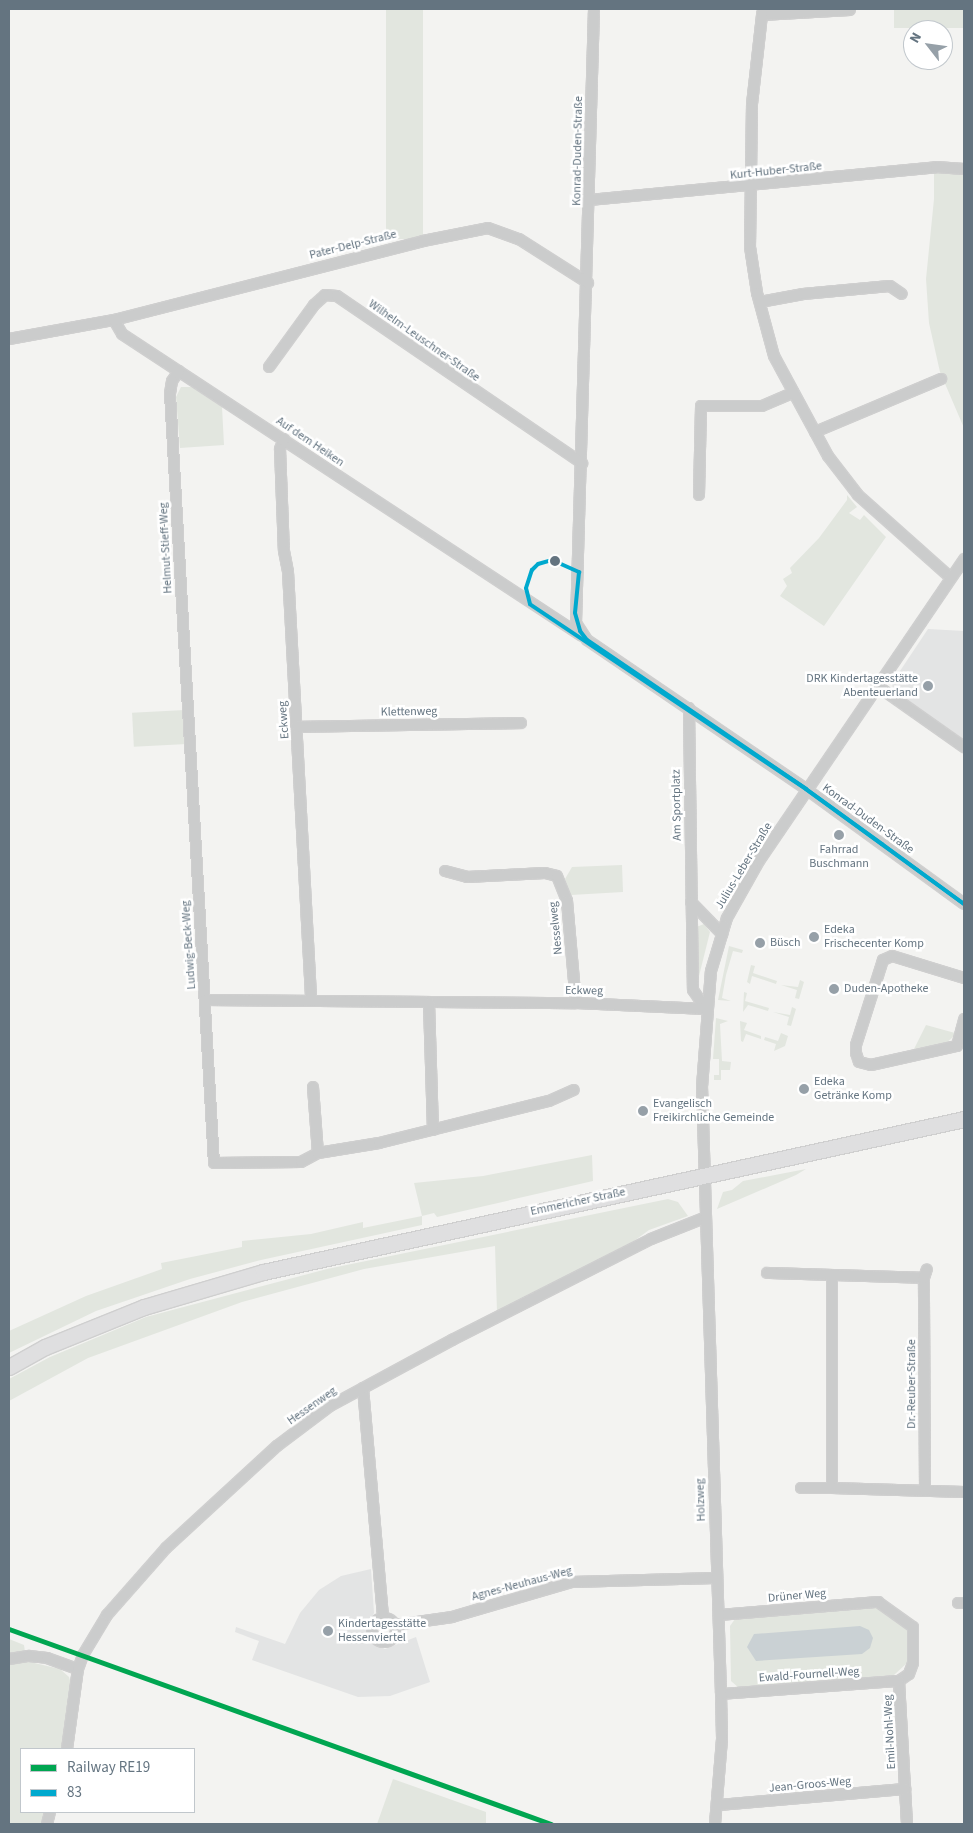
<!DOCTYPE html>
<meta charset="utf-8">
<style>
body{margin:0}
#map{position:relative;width:973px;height:1833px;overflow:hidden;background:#f3f3f1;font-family:"Source Sans 3",sans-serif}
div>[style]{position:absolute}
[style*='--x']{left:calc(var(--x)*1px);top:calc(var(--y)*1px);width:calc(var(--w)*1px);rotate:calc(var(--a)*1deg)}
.built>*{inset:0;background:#e3e4e4}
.green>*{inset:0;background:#e2e6df;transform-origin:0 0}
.water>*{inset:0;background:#cad1d4}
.roads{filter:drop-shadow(1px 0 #cfcfcf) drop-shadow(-1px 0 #cfcfcf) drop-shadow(0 1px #cfcfcf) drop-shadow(0 -1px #cfcfcf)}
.minor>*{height:10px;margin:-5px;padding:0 5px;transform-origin:5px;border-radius:5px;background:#cbcccc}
.minor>.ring{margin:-5px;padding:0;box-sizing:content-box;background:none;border:10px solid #cbcccc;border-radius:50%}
.secondary>*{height:15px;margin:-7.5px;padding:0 7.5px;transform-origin:7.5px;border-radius:7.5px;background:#dfdfe0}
.bus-1>*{height:4px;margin:-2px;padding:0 2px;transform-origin:2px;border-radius:2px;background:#00a9ce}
.rail-1>*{height:5px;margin:-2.5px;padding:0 2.5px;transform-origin:2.5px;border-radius:2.5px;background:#00a651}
.dots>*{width:14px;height:14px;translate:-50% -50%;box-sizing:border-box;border:2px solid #fff;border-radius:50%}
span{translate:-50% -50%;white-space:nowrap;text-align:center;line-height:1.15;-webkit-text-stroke:5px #fff;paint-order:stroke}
.street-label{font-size:12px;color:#647480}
.poi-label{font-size:12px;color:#647480}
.right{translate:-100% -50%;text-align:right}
.left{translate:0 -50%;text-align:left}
.frame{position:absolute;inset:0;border:10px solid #647480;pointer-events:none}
.legend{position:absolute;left:20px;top:1748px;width:175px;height:65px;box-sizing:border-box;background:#fff;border:1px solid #c1c7cc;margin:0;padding:6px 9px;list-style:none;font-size:15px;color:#647480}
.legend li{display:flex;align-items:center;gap:10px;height:25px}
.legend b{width:25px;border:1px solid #c1c7cc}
.north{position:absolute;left:903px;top:20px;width:50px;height:50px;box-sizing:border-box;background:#fff;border:1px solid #c1c7cc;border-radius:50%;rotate:300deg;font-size:14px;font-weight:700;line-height:20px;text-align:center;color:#647480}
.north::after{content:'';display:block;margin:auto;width:18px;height:22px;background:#96a0a8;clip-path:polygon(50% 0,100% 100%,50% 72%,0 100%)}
</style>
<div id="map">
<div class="built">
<i style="clip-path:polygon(928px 629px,964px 631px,964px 740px,893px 690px,892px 683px)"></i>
<i style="clip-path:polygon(371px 1569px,374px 1613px,366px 1628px,368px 1640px,385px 1649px,416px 1637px,430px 1682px,390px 1696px,358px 1697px,252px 1660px,259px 1641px,235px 1632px,236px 1627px,285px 1644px,300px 1613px,319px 1590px,341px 1576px)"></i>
</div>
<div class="green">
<i style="left:386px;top:9px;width:37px;height:230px"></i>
<i style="left:894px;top:9px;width:70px;height:19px"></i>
<i style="clip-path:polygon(934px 170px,964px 173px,964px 428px,940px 372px,929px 323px,926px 279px,934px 199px)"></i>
<i style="clip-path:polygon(181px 387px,192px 387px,222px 407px,224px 445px,180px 448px,176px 397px)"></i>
<i style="clip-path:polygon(847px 495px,857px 507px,849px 513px,860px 520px,864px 515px,886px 537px,824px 626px,780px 596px,787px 586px,783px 579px,792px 573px,790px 568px,819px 538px,847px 500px)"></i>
<i style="left:185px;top:710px;width:34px;height:53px;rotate:87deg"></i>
<i style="clip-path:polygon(622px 865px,623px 892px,571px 895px,565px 879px,572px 867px)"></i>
<i style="clip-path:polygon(704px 924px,710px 932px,695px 992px,694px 928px)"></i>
<i style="clip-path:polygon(729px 946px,743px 950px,742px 953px,733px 951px,726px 975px,722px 998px,731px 1001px,718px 1000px)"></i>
<i style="clip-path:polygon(751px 965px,755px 966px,753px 973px,777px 981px,776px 984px,752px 976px,750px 984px,747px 982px)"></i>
<i style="clip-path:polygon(800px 980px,804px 982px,799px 999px,795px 998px,797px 990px,781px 985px,798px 987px)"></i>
<i style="clip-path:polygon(744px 992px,747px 993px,745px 1001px,769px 1008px,768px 1011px,748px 1005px,743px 1012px)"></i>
<i style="clip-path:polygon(792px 1007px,796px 1009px,791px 1026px,787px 1025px,789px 1017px,773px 1012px,790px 1015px)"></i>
<i style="clip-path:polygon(716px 1018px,728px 1021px,720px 1024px,722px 1061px,731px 1062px,730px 1070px,721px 1070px,721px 1080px,714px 1080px,714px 1075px,719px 1075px,719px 1059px,713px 1059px)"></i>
<i style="clip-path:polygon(740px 1021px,747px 1023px,744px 1030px,761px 1036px,761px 1039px,746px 1034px,743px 1042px,741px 1041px)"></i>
<i style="clip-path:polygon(926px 1025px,955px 1033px,953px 1037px,946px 1043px,914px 1049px)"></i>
<i style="clip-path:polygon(781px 1033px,788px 1036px,785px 1046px,774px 1051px,776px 1044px,764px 1040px,765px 1037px,778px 1041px)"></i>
<i style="clip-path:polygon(592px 1155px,593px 1181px,437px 1217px,434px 1213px,422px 1216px,422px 1225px,261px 1260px,190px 1279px,96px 1311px,9px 1353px,9px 1331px,86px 1296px,162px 1269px,161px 1263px,242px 1247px,242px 1241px,311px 1234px,363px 1222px,363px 1228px,422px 1216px,414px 1183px,483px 1176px)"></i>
<i style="clip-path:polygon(806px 1169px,796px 1175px,717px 1209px,723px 1192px,732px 1190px,743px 1181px)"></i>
<i style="clip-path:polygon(668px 1199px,678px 1202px,688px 1216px,649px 1230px,634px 1241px,497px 1312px,495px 1246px,364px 1269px,242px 1302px,88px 1358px,9px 1401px,9px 1379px,50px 1357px,146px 1317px,327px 1269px)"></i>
<i style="clip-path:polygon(879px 1606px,909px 1629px,907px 1663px,894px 1675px,739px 1688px,731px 1681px,730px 1626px,735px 1619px)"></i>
<i style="clip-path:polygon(9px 1639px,24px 1645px,25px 1652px,9px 1654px)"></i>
<i style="clip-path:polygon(26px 1661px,60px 1669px,69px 1677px,72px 1688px,63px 1749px,21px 1749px,21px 1812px,45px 1812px,42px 1824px,9px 1824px,9px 1664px)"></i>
<i style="clip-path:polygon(393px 1779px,486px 1812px,486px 1824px,377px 1824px)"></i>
</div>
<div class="water">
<i style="clip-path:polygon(860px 1626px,869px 1630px,873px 1638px,870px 1648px,862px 1654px,756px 1661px,747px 1647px,754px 1634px)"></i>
</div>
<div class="roads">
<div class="minor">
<i style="--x:594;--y:9;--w:614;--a:91.68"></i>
<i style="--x:576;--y:623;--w:20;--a:57"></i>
<i style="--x:587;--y:640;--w:265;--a:34.2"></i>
<i style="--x:806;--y:789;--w:195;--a:36"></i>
<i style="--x:763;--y:10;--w:5;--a:101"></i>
<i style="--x:762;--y:15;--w:88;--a:-3.3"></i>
<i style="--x:762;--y:15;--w:90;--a:96.4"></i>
<i style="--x:752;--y:104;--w:143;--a:90.8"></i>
<i style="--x:750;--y:247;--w:47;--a:81.3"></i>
<i style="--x:757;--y:293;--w:65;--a:74.9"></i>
<i style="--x:774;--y:356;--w:114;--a:61.6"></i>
<i style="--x:828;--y:456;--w:49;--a:52.4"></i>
<i style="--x:858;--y:495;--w:123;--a:41.7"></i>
<i style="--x:589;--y:200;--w:349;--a:-5.4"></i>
<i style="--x:936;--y:167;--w:28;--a:4"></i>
<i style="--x:760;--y:302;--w:44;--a:-10.5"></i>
<i style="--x:803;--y:294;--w:87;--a:-5.3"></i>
<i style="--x:890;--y:286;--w:14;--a:34"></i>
<i style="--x:114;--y:320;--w:16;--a:60"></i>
<i style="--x:122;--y:334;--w:550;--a:33.29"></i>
<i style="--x:9;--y:339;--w:107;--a:-10.3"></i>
<i style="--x:114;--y:320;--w:319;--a:-14.3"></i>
<i style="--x:423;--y:241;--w:66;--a:-11.3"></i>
<i style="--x:488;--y:228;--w:33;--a:20"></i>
<i style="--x:519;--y:239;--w:82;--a:32.5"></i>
<i style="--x:269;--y:367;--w:77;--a:-54"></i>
<i style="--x:314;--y:305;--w:15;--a:-42"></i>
<i style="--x:325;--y:295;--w:12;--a:5"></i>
<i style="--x:337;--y:296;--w:297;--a:34.3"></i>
<i style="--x:179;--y:371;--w:12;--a:125"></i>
<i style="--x:172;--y:381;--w:13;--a:99"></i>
<i style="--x:170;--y:394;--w:770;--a:86.73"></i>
<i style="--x:214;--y:1163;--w:87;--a:-0.7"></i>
<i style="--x:301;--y:1162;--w:19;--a:-28"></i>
<i style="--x:318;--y:1153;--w:62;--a:-9.3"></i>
<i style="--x:379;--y:1143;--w:175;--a:-13.9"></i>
<i style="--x:549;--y:1101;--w:27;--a:-24"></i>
<i style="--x:815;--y:432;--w:137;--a:-22.8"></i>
<i style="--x:284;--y:439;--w:11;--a:112"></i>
<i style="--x:280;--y:449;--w:102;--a:87.8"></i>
<i style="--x:284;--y:551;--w:21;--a:79"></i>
<i style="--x:288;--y:572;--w:429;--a:86.9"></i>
<i style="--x:699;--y:495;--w:89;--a:-88.7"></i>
<i style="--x:701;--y:406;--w:61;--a:0"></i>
<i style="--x:762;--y:406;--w:34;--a:-23"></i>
<i style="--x:876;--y:685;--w:108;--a:35.2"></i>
<i style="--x:689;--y:708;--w:282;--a:89.2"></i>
<i style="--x:693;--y:990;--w:23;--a:56"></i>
<i style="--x:297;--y:727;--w:224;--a:-1"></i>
<i style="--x:445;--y:871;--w:23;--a:15"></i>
<i style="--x:467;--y:877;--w:78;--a:-2.9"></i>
<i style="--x:545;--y:873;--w:12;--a:14"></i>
<i style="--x:557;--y:876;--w:27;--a:68"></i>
<i style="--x:567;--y:901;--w:102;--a:85"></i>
<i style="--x:691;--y:902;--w:45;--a:45.9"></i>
<i style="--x:964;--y:978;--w:75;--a:-163"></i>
<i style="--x:892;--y:956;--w:10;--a:156"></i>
<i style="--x:883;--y:960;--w:89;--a:107.6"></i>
<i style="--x:856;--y:1045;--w:8;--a:90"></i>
<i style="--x:856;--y:1053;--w:9;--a:72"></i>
<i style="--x:859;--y:1062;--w:12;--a:14"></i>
<i style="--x:871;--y:1065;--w:88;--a:-12.5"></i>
<i style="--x:957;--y:1046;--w:28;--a:-75"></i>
<i style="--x:205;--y:1000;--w:371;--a:0.5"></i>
<i style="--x:576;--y:1003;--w:130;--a:2.6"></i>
<i style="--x:429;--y:1003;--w:127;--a:88.2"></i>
<i style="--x:313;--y:1087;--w:66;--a:85.7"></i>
<i style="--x:767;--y:1273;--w:157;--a:1.8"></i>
<i style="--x:832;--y:1277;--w:211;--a:90"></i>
<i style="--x:832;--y:1488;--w:132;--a:1.7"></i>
<i style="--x:363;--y:1388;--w:231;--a:85"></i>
<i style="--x:801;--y:1488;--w:31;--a:0"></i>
<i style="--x:925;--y:1490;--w:212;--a:-90.3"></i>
<i style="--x:924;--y:1278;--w:9;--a:-72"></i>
<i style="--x:958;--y:1603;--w:6;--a:0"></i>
<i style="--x:719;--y:1615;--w:160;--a:-4.7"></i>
<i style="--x:878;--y:1602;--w:43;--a:35.5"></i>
<i style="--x:913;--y:1627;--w:36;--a:90"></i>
<i style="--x:913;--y:1663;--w:12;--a:110"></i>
<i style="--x:909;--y:1674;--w:12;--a:145"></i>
<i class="ring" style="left:372px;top:1618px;width:14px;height:14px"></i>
<i style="--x:396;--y:1625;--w:57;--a:-8.1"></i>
<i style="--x:452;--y:1617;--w:125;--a:-16.3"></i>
<i style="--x:572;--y:1582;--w:144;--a:-1.6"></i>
<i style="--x:9;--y:1659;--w:20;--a:-9"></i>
<i style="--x:29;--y:1656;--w:18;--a:6"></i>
<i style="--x:47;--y:1658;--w:33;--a:20"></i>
<i style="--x:899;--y:1681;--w:143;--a:86.8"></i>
<i style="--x:721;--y:1694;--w:178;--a:-4.2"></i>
<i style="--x:67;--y:1749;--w:81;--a:-82.2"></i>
<i style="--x:78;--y:1669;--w:15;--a:-70"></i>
<i style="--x:83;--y:1655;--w:47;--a:-59"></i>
<i style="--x:107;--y:1615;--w:89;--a:-48.6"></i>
<i style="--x:166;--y:1548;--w:151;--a:-42.6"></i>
<i style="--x:277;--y:1446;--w:66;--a:-37"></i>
<i style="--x:330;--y:1406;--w:139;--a:-28.4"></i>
<i style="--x:452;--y:1340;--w:223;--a:-26.9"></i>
<i style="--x:651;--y:1239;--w:57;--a:-21.6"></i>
<i style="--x:718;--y:1805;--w:188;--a:-4.9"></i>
<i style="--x:47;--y:1824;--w:12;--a:-76"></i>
<i style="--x:715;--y:1824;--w:86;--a:-85.3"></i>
<i style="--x:722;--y:1738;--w:44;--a:-91.3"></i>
<i style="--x:721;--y:1694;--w:607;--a:-91.79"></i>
<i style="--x:702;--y:1087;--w:116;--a:-85.6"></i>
<i style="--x:711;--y:971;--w:55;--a:-73.2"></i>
<i style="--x:727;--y:918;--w:65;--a:-60.7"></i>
<i style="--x:759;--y:861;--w:365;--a:-55.8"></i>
</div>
<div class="secondary">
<i style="--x:9;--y:1367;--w:41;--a:-29.1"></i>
<i style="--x:45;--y:1347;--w:107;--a:-22"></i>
<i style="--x:144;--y:1307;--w:124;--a:-16.4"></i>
<i style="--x:263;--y:1272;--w:718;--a:-12.31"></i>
</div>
</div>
<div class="bus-1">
<i style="--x:552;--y:560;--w:30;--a:24"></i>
<i style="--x:579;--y:572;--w:41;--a:95.6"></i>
<i style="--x:575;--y:613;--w:19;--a:74"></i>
<i style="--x:580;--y:631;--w:11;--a:52"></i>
<i style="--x:587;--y:640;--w:265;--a:34.2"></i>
<i style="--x:806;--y:789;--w:332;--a:-146.2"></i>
<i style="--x:530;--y:604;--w:16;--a:-104"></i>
<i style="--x:526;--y:588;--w:19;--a:-72"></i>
<i style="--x:532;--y:570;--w:8;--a:-45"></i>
<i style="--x:538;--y:564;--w:15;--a:-16"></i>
<i style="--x:806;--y:789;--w:94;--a:35.9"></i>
<i style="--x:882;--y:844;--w:102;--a:36.2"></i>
<i style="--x:964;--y:904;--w:195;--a:-144"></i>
</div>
<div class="rail-1">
<i style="--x:9;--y:1629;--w:576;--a:19.79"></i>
</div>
<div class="dots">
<i style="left:555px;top:561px;background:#647480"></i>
<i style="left:928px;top:686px;background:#96a0a8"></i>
<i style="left:839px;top:835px;background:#96a0a8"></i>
<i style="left:814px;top:937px;background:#96a0a8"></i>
<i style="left:760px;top:943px;background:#96a0a8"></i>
<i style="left:834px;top:989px;background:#96a0a8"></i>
<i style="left:804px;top:1089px;background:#96a0a8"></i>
<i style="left:643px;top:1111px;background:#96a0a8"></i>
<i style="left:328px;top:1631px;background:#96a0a8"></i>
</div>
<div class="street-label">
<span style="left:578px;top:151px;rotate:-89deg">Konrad-Duden-Straße</span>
<span style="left:776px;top:171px;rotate:-6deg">Kurt-Huber-Straße</span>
<span style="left:353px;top:245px;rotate:-14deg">Pater-Delp-Straße</span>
<span style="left:424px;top:341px;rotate:35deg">Wilhelm-Leuschner-Straße</span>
<span style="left:310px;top:442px;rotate:34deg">Auf dem Heiken</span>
<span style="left:166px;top:548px;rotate:-93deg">Helmut-Stieff-Weg</span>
<span style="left:409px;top:712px;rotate:-1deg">Klettenweg</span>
<span style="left:284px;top:720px;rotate:-94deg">Eckweg</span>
<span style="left:677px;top:805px;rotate:-91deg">Am Sportplatz</span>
<span style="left:868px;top:819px;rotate:36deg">Konrad-Duden-Straße</span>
<span style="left:744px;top:866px;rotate:-59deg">Julius-Leber-Straße</span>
<span style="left:556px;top:928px;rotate:-96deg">Nesselweg</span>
<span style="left:189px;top:945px;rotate:-94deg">Ludwig-Beck-Weg</span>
<span style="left:584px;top:991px;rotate:1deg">Eckweg</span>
<span style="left:578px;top:1202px;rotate:-12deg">Emmericher Straße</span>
<span style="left:912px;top:1384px;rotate:-90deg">Dr.-Reuber-Straße</span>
<span style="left:312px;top:1406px;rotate:-35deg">Hessenweg</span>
<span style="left:701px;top:1500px;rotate:-92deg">Holzweg</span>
<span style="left:522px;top:1584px;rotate:-15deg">Agnes-Neuhaus-Weg</span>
<span style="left:797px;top:1596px;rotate:-5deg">Drüner Weg</span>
<span style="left:809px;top:1675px;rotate:-4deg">Ewald-Fournell-Weg</span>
<span style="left:890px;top:1732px;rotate:-93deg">Emil-Nohl-Weg</span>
<span style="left:810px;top:1785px;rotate:-5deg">Jean-Groos-Weg</span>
</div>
<div class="poi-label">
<span class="right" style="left:918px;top:686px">DRK Kindertagesstätte<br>Abenteuerland</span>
<span style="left:839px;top:857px">Fahrrad<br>Buschmann</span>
<span class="left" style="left:824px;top:937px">Edeka<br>Frischecenter Komp</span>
<span class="left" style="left:770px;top:943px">Büsch</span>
<span class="left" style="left:844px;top:989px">Duden-Apotheke</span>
<span class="left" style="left:814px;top:1089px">Edeka<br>Getränke Komp</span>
<span class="left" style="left:653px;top:1111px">Evangelisch<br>Freikirchliche Gemeinde</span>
<span class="left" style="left:338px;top:1631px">Kindertagesstätte<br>Hessenviertel</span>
</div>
<div class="frame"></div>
<ul class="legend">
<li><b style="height:6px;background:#00a651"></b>Railway RE19</li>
<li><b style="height:6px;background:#00a9ce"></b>83</li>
</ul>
<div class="north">N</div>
</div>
